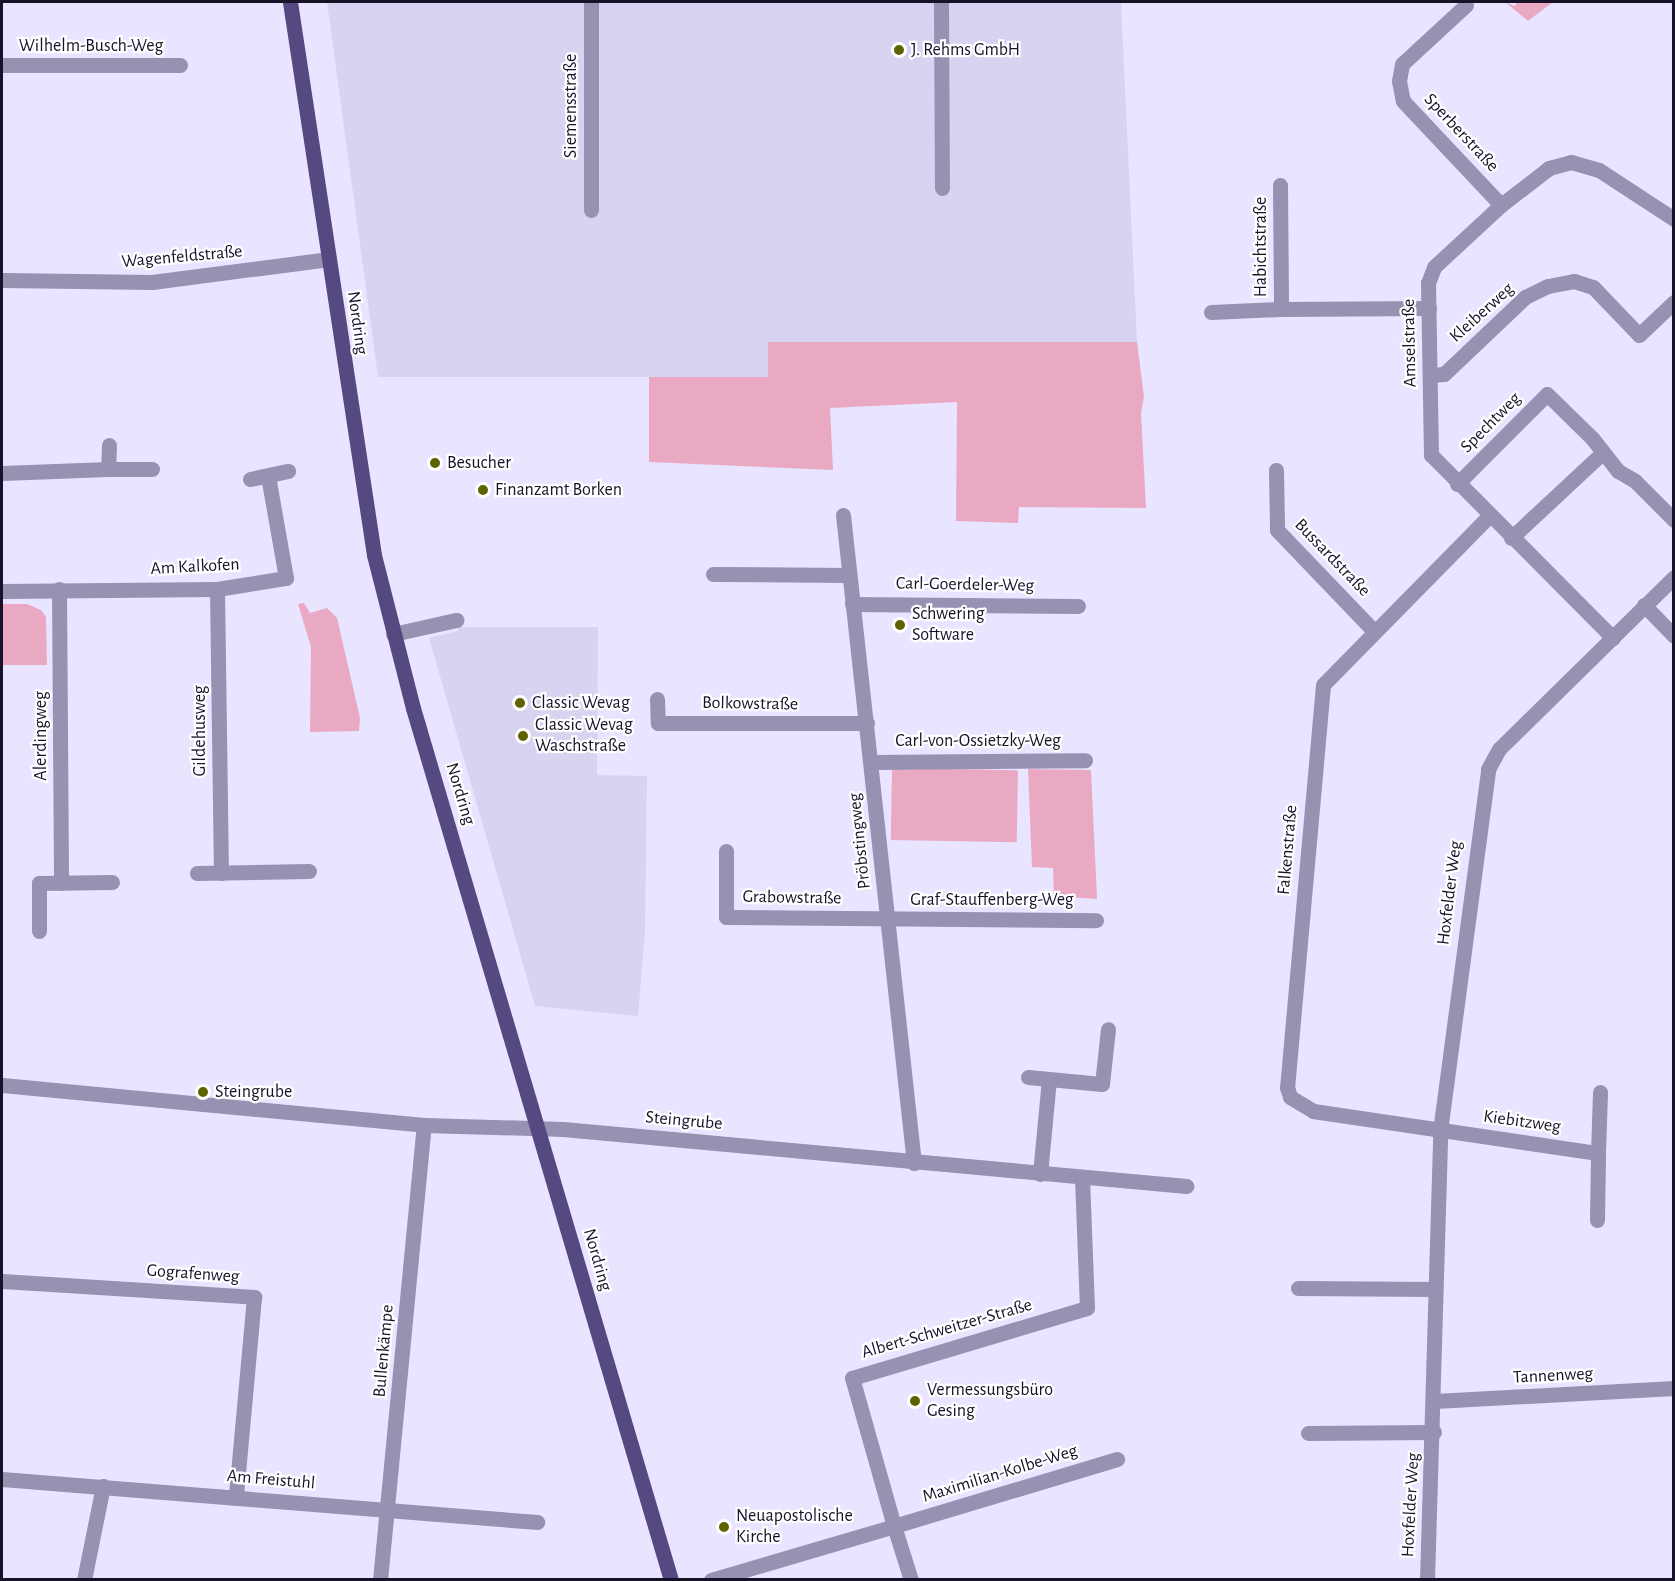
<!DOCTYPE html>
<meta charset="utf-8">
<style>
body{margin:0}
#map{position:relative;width:1675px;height:1581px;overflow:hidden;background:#e9e4ff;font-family:"Alegreya Sans",sans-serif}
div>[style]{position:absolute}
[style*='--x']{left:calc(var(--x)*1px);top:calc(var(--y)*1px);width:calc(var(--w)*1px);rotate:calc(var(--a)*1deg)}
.built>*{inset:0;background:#d8d3f0}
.green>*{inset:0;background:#eaa9c3;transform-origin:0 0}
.minor>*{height:15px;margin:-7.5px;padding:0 7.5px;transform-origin:7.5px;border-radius:7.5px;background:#9791b2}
.major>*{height:15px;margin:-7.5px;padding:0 7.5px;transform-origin:7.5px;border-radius:7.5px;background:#564881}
.dots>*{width:16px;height:16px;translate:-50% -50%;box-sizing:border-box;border:3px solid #fff;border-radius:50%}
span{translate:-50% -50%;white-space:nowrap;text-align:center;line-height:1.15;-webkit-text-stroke:4.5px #fff;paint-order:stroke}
.street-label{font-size:18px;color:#181229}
.poi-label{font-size:18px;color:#181229}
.left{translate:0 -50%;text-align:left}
.frame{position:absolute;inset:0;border:3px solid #181229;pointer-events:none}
</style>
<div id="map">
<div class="built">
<i style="clip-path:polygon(327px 2px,1121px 2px,1137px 342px,769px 342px,768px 377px,378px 377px)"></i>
<i style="clip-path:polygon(458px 627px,598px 627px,597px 775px,647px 776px,645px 932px,638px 1016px,535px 1006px,429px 638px,458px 631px)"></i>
</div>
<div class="green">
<i style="clip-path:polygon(1505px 2px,1514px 6px,1518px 2px,1553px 2px,1528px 21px)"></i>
<i style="clip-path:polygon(768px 342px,1137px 342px,1144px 397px,1141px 413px,1146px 508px,1019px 507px,1018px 523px,956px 521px,957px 402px,830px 408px,833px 470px,649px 462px,649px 377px,768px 377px)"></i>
<i style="clip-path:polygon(304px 603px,310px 613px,327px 608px,337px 618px,360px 718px,359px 731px,310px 732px,311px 647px,298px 604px)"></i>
<i style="clip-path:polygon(2px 604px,27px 604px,41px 610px,46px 617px,47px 665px,2px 665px)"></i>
<i style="left:892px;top:768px;width:126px;height:72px;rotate:1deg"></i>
<i style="clip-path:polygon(1028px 769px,1091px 770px,1097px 899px,1054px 896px,1053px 868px,1032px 867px)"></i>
</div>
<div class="minor">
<i style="--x:591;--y:2;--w:208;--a:90"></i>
<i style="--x:941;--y:2;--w:186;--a:89.7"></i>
<i style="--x:1466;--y:5;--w:87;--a:137.3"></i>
<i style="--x:1402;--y:64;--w:17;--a:100"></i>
<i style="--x:1399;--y:81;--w:20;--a:79"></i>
<i style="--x:1403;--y:101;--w:143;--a:46.7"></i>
<i style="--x:2;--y:65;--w:178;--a:0"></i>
<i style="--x:1280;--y:185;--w:124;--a:89.5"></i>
<i style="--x:1281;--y:309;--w:148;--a:-0.4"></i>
<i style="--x:2;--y:280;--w:150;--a:0.8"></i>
<i style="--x:152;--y:282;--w:177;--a:-7.4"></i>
<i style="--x:1211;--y:312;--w:70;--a:-2.5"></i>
<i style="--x:1430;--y:375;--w:14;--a:-4"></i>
<i style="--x:1444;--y:374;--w:112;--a:-43.5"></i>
<i style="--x:1525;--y:297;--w:25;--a:-26"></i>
<i style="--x:1548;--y:286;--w:26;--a:-11"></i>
<i style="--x:1574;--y:281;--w:20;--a:18"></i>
<i style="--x:1593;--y:287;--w:66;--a:46.2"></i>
<i style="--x:1639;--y:335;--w:48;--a:-43.3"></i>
<i style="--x:109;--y:445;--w:24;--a:92"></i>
<i style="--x:108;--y:469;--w:44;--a:0"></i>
<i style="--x:1276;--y:470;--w:60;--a:89"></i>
<i style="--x:1277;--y:530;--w:140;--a:46.2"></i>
<i style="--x:2;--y:473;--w:106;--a:-2.2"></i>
<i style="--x:250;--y:479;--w:39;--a:-12"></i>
<i style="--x:1457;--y:484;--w:127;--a:-45"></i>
<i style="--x:1547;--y:394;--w:63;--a:44.4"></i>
<i style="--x:1592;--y:438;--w:42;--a:51.8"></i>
<i style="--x:1618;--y:471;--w:20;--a:30"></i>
<i style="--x:1635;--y:481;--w:55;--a:45"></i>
<i style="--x:843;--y:515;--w:652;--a:83.75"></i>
<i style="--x:1488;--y:517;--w:235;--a:134.5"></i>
<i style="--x:1323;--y:685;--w:404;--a:95.1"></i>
<i style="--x:1287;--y:1087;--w:10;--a:73"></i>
<i style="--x:1290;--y:1097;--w:27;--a:31"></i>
<i style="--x:1313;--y:1111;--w:288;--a:8.4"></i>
<i style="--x:1598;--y:1153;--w:61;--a:-88.1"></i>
<i style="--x:1511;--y:538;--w:123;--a:-43"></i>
<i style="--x:713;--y:574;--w:136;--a:0.4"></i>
<i style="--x:59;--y:589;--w:294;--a:89.6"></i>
<i style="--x:217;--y:589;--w:284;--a:89.2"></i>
<i style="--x:2;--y:591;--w:215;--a:-0.5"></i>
<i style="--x:217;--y:589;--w:70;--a:-9.1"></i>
<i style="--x:286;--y:578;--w:104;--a:-100"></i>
<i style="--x:852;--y:604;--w:226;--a:0.5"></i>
<i style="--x:1644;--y:605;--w:43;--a:45.9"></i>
<i style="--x:393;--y:634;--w:65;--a:-12.5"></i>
<i style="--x:1613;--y:638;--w:258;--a:-134.8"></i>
<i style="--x:1431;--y:455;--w:172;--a:-91"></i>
<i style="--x:1428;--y:283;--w:17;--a:-69"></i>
<i style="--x:1434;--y:267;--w:91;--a:-42.8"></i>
<i style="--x:1501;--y:205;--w:61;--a:-37.6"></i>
<i style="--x:1549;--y:168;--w:23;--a:-15"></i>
<i style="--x:1571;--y:162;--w:29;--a:16"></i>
<i style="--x:1599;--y:170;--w:90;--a:33.2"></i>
<i style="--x:657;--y:699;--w:24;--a:88"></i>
<i style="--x:658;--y:723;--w:209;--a:0"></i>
<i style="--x:871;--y:762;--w:214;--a:-0.5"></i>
<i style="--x:726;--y:851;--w:66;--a:90"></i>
<i style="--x:726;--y:917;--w:370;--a:0.5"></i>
<i style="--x:197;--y:873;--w:112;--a:-1"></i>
<i style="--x:39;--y:931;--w:48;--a:-90"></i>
<i style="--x:39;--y:883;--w:73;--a:-0.8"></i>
<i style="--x:1028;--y:1077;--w:74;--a:5.4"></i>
<i style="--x:1102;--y:1084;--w:55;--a:-83.8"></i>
<i style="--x:2;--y:1085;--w:424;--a:5.4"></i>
<i style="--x:424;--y:1125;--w:139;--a:1.6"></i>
<i style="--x:563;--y:1129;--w:626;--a:5.23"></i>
<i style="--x:1040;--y:1174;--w:95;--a:-84.6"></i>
<i style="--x:1597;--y:1220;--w:67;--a:-89.1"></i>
<i style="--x:2;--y:1281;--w:253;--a:3.6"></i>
<i style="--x:254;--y:1297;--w:200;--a:95.2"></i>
<i style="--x:1298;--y:1288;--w:137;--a:0.4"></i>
<i style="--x:1435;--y:1401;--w:239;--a:-3.1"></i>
<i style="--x:1308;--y:1433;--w:126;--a:-0.5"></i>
<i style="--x:2;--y:1479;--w:537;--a:4.6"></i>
<i style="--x:84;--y:1580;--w:96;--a:-78.6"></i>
<i style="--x:380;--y:1580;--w:457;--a:-84.5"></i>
<i style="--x:711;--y:1580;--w:191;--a:-16.4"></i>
<i style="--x:894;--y:1526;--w:154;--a:-105.8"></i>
<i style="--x:852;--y:1378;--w:245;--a:-16.6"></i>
<i style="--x:1087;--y:1308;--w:130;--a:-92.2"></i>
<i style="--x:911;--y:1580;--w:57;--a:-107.5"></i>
<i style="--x:894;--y:1526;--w:233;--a:-16.7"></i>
<i style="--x:1427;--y:1580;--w:449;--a:-88.3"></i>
<i style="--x:1440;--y:1131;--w:365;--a:-82.4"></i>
<i style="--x:1488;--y:769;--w:23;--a:-61"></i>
<i style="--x:1499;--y:749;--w:245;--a:-44.5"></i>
</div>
<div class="major">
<i style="--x:290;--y:2;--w:559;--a:81.36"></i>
<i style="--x:374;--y:555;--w:158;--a:75.7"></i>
<i style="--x:413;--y:708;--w:909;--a:73.52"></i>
</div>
<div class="dots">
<i style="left:899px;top:50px;background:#5e6300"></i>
<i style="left:435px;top:463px;background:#5e6300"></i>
<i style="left:483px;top:490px;background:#5e6300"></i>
<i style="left:900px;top:625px;background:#5e6300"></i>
<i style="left:520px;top:703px;background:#5e6300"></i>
<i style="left:523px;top:736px;background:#5e6300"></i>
<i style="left:203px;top:1092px;background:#5e6300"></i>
<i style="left:915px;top:1401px;background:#5e6300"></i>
<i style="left:724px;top:1527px;background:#5e6300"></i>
</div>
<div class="street-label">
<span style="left:91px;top:46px">Wilhelm-Busch-Weg</span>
<span style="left:571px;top:106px;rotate:-90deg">Siemensstraße</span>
<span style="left:1461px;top:133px;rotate:47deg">Sperberstraße</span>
<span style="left:1261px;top:247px;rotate:-90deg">Habichtstraße</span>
<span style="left:182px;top:257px;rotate:-5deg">Wagenfeldstraße</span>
<span style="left:1482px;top:313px;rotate:-42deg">Kleiberweg</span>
<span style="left:357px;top:323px;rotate:82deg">Nordring</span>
<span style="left:1410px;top:343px;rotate:-91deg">Amselstraße</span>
<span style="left:1491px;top:423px;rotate:-45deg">Spechtweg</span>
<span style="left:1332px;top:558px;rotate:46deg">Bussardstraße</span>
<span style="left:195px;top:567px;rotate:-3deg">Am Kalkofen</span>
<span style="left:965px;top:585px;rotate:1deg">Carl-Goerdeler-Weg</span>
<span style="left:750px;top:704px;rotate:1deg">Bolkowstraße</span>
<span style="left:200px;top:731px;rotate:-90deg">Gildehusweg</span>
<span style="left:41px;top:736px;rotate:-90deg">Alerdingweg</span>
<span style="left:978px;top:741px">Carl-von-Ossietzky-Weg</span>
<span style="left:460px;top:794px;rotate:73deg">Nordring</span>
<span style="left:860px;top:841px;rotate:-96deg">Pröbstingweg</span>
<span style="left:1288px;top:850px;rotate:-85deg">Falkenstraße</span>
<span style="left:1450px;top:893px;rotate:-83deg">Hoxfelder Weg</span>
<span style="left:792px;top:898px;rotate:1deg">Grabowstraße</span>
<span style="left:992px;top:900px">Graf-Stauffenberg-Weg</span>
<span style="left:684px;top:1121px;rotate:5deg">Steingrube</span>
<span style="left:1522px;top:1122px;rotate:8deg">Kiebitzweg</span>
<span style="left:597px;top:1260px;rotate:74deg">Nordring</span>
<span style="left:193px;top:1274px;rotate:4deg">Gografenweg</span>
<span style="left:947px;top:1329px;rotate:-16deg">Albert-Schweitzer-Straße</span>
<span style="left:384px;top:1351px;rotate:-85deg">Bullenkämpe</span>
<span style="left:1553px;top:1376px;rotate:-3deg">Tannenweg</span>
<span style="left:1000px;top:1474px;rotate:-17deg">Maximilian-Kolbe-Weg</span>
<span style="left:271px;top:1480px;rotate:5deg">Am Freistuhl</span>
<span style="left:1411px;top:1505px;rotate:-87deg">Hoxfelder Weg</span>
</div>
<div class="poi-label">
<span class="left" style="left:911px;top:50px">J. Rehms GmbH</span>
<span class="left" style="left:447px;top:463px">Besucher</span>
<span class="left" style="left:495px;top:490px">Finanzamt Borken</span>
<span class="left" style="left:912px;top:625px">Schwering<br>Software</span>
<span class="left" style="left:532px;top:703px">Classic Wevag</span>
<span class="left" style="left:535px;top:736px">Classic Wevag<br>Waschstraße</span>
<span class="left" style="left:215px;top:1092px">Steingrube</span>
<span class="left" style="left:927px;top:1401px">Vermessungsbüro<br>Gesing</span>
<span class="left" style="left:736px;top:1527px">Neuapostolische<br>Kirche</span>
</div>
<div class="frame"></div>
</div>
